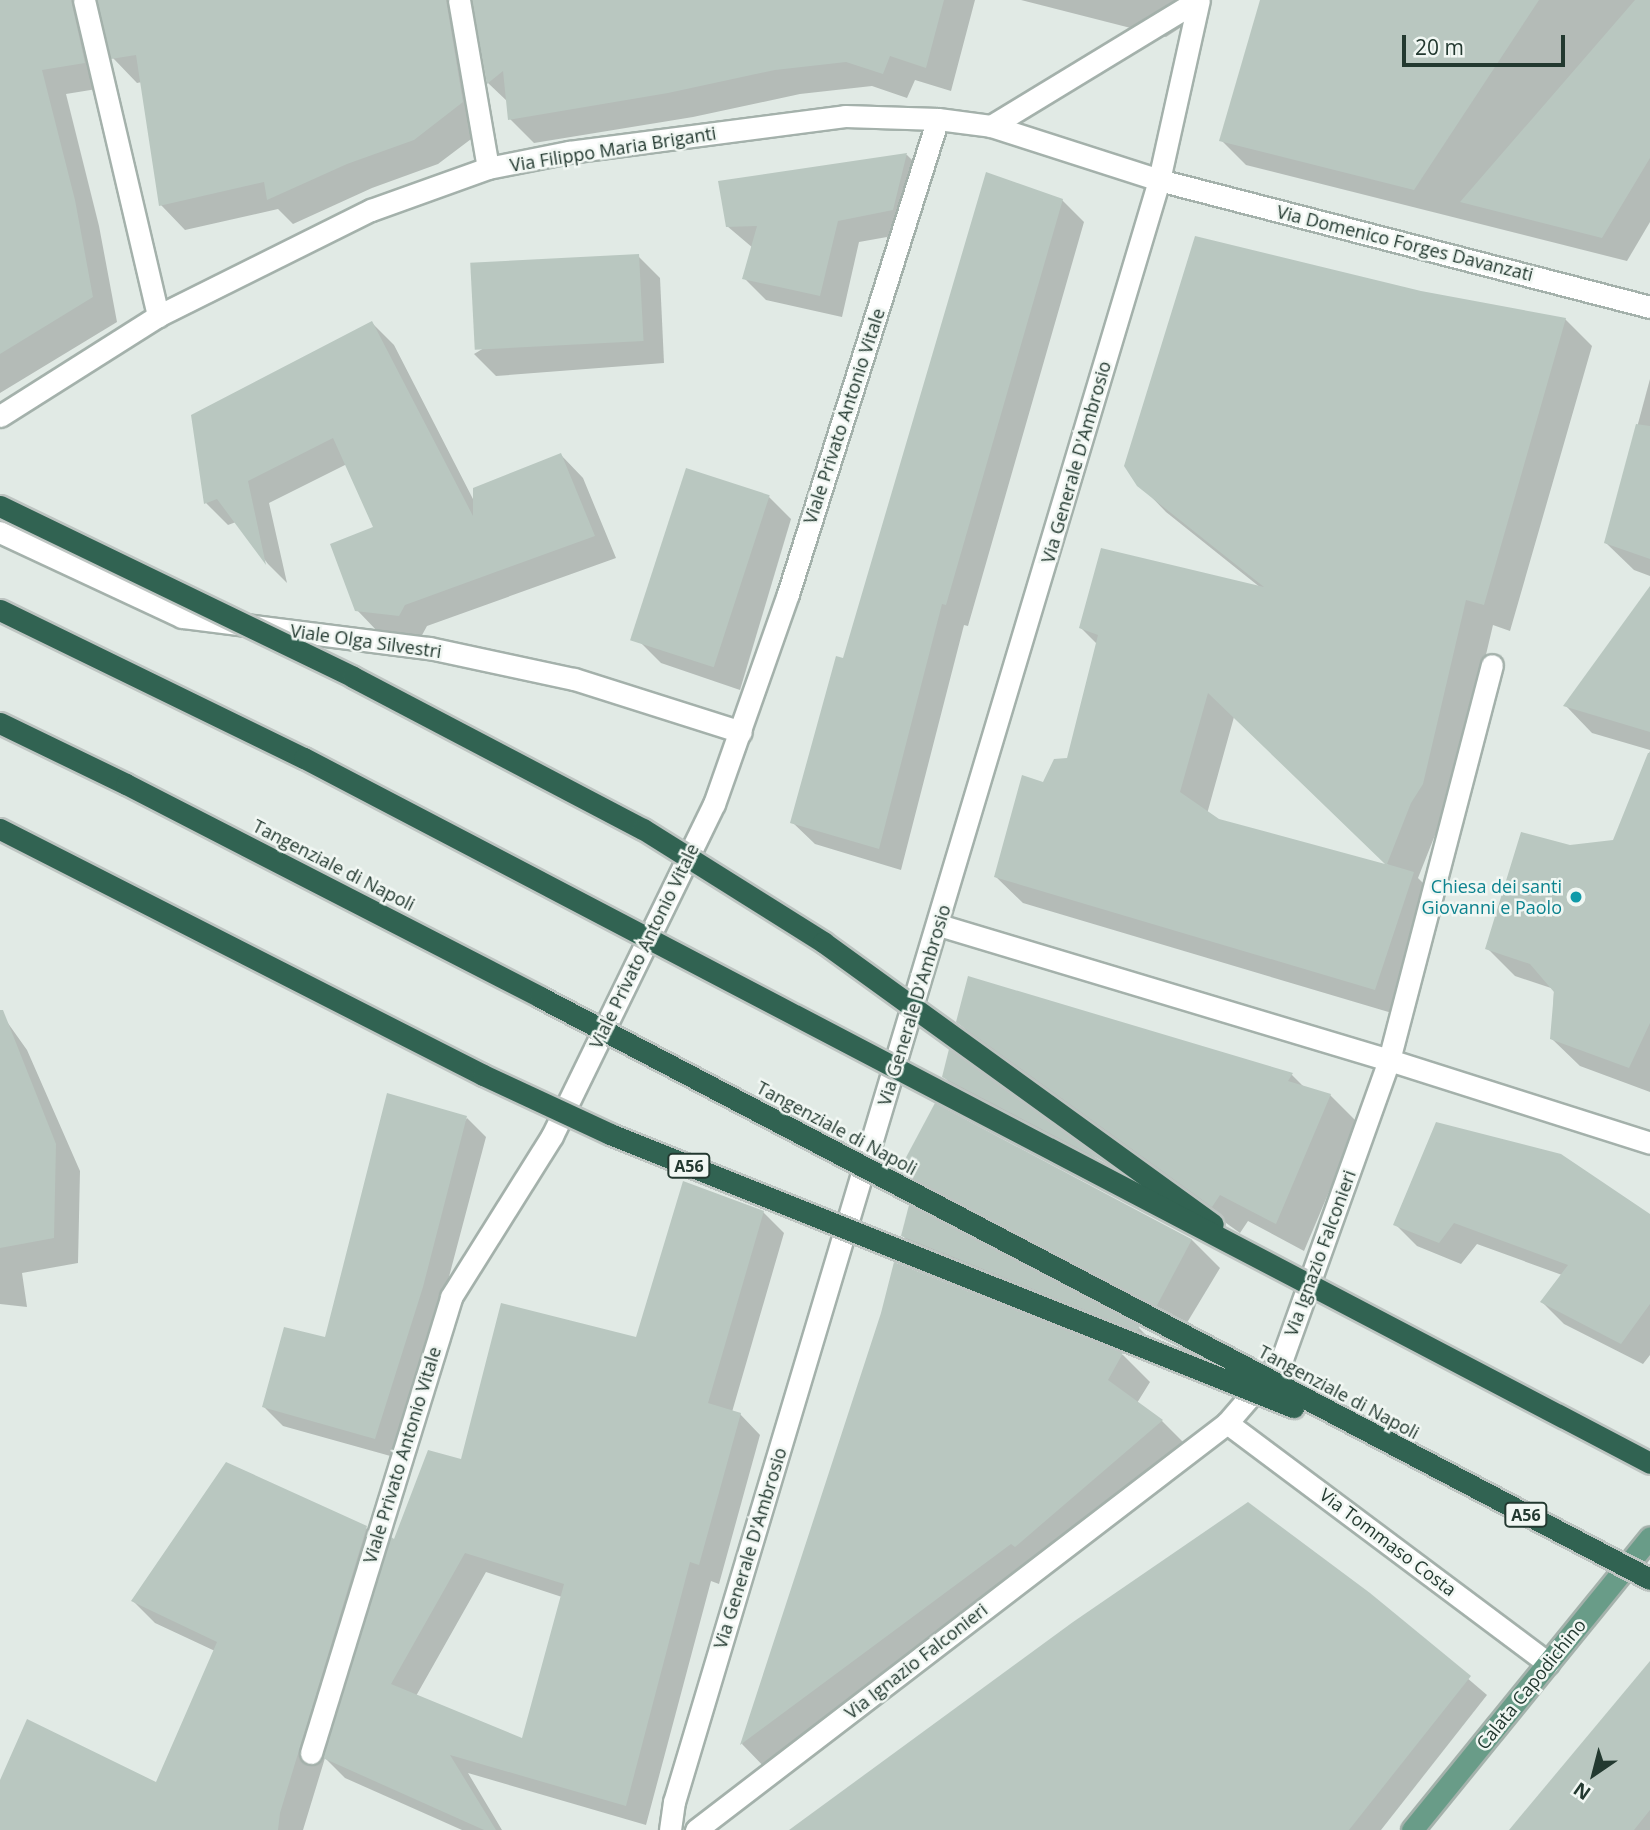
<!DOCTYPE html>
<style>
body{margin:0}
#map{position:relative;width:1650px;height:1830px;overflow:hidden;background:#e1eae5;font-family:"Open Sans",sans-serif}
div>[style]{position:absolute}
[style*='--x']{left:calc(var(--x)*1px);top:calc(var(--y)*1px);width:calc(var(--w)*1px);rotate:calc(var(--a)*1deg)}
.shadow>*{inset:0;background:#0003}
.building>*{inset:0;background:#b9c7c0;transform-origin:0 0}
.roads{filter:drop-shadow(2px 0 #a4b1ab) drop-shadow(-2px 0 #a4b1ab) drop-shadow(0 2px #a4b1ab) drop-shadow(0 -2px #a4b1ab)}
.minor>*{height:21px;margin:-10.5px;padding:0 10.5px;transform-origin:10.5px;border-radius:10.5px;background:#fff}
.major>*{height:21px;margin:-10.5px;padding:0 10.5px;transform-origin:10.5px;border-radius:10.5px;background:#699c88}
.bridges{filter:drop-shadow(2px 0 #bdc4c1) drop-shadow(-2px 0 #bdc4c1) drop-shadow(0 2px #bdc4c1) drop-shadow(0 -2px #bdc4c1)}
.highway-bridge>*{height:21px;margin:-10.5px;padding:0 10.5px;transform-origin:10.5px;border-radius:10.5px;background:#316352}
.dots>*{width:19px;height:19px;translate:-50% -50%;box-sizing:border-box;border:4px solid #f1f7f3;border-radius:50%}
span{translate:-50% -50%;white-space:nowrap;text-align:center;line-height:1.15;-webkit-text-stroke:5px #f1f7f3;paint-order:stroke}
.shield-label span{padding:2px 5px;background:#f1f7f3;border:2px solid;border-radius:5px;-webkit-text-stroke-width:0}
.shield-label{font-size:16px;color:#233930;font-weight:700}
.street-label{font-size:18px;color:#233930}
.culture-label{font-size:18px;color:#0d838f}
.right{translate:-100% -50%;text-align:right}
.north{position:absolute;left:1559px;top:1739px;width:70px;height:70px;-webkit-text-stroke:5px #f1f7f3;paint-order:stroke;rotate:215deg;font-size:19px;font-weight:700;line-height:28px;text-align:center;color:#233930}
.north::after{content:'';display:block;margin:auto;width:24px;height:32px;background:#233930;clip-path:polygon(50% 0,100% 100%,50% 72%,0 100%)}
.scale{position:absolute;left:1402px;top:35px;width:163px;height:32px;box-sizing:border-box;border:4px solid #233930;border-top:0;padding-left:9px;font-size:21px;line-height:24px;white-space:nowrap;color:#233930;-webkit-text-stroke:5px #f1f7f3;paint-order:stroke}
</style>
<div id="map">
<div class="shadow">
<i style="clip-path:polygon(0 0,975px 0,951px 91px,915px 80px,907px 98px,872px 86px,800px 94px,693px 117px,534px 143px,510px 119px,508px 102px,488px 83px,477px 15px,471px 20px,487px 127px,438px 164px,372px 188px,293px 224px,278px 209px,185px 230px,161px 205px,142px 82px,137px 83px,113px 58px,102px 14px,96px 20px,109px 87px,66px 94px,99px 226px,117px 322px,0 393px)"></i>
<i style="clip-path:polygon(1021px 0,1203px 0,1200px 15px,1166px 37px)"></i>
<i style="clip-path:polygon(1262px 0,1650px 0,1650px 222px,1627px 261px,1246px 165px,1221px 140px)"></i>
<i style="clip-path:polygon(907px 155px,929px 177px,915px 232px,859px 242px,842px 317px,766px 300px,744px 278px,753px 248px,727px 226px,720px 183px)"></i>
<i style="clip-path:polygon(1062px 200px,1084px 222px,968px 626px,964px 625px,901px 870px,815px 844px,792px 822px,844px 660px)"></i>
<i style="clip-path:polygon(638px 256px,660px 278px,664px 363px,496px 376px,474px 354px)"></i>
<i style="clip-path:polygon(evenodd,1420px 292px,1565px 319px,1592px 346px,1510px 631px,1493px 625px,1449px 811px,1437px 830px,1418px 878px,1440px 900px,1402px 1016px,1023px 903px,996px 877px,1044px 784px,1068px 760px,1097px 644px,1081px 628px,1261px 588px,1166px 512px,1139px 484px,1420px 292px,1234px 717px,1390px 867px,1218px 821px,1207px 814px,1234px 717px)"></i>
<i style="clip-path:polygon(372px 323px,394px 345px,474px 501px,561px 455px,583px 478px,616px 558px,427px 626px,421px 637px,379px 633px,357px 610px,375px 528px,347px 464px,269px 503px,287px 583px,268px 564px,236px 522px,228px 525px,206px 503px,193px 416px)"></i>
<i style="clip-path:polygon(1650px 379px,1650px 576px,1634px 570px,1606px 543px)"></i>
<i style="clip-path:polygon(769px 497px,791px 519px,740px 690px,661px 663px,639px 641px)"></i>
<i style="clip-path:polygon(1650px 589px,1650px 750px,1592px 733px,1565px 705px)"></i>
<i style="clip-path:polygon(1650px 751px,1650px 1092px,1580px 1066px,1552px 1039px,1554px 989px,1515px 976px,1487px 948px,1570px 847px,1614px 842px)"></i>
<i style="clip-path:polygon(970px 978px,1292px 1075px,1305px 1088px,1330px 1095px,1358px 1123px,1304px 1251px,1248px 1221px,1240px 1233px,986px 1050px,958px 1022px)"></i>
<i style="clip-path:polygon(0 1012px,27px 1050px,80px 1171px,78px 1263px,22px 1273px,27px 1307px,0 1304px)"></i>
<i style="clip-path:polygon(950px 1052px,1107px 1166px,1128px 1187px,972px 1105px,944px 1077px)"></i>
<i style="clip-path:polygon(936px 1106px,1192px 1240px,1220px 1268px,1182px 1331px,946px 1207px,917px 1179px)"></i>
<i style="clip-path:polygon(467px 1118px,486px 1137px,441px 1307px,394px 1457px,283px 1426px,264px 1407px,326px 1339px)"></i>
<i style="clip-path:polygon(evenodd,763px 1212px,784px 1233px,732px 1412px,740px 1414px,760px 1435px,719px 1584px,711px 1581px,646px 1825px,468px 1773px,502px 1830px,462px 1830px,345px 1778px,325px 1758px,303px 1830px,0 1830px,0 1784px,157px 1785px,215px 1651px,155px 1623px,133px 1601px,366px 1528px,389px 1551px,463px 1461px,637px 1339px,763px 1212px,486px 1572px,562px 1597px,523px 1740px,416px 1696px,486px 1572px)"></i>
<i style="clip-path:polygon(1650px 1216px,1650px 1355px,1643px 1364px,1564px 1324px,1542px 1302px,1562px 1275px,1477px 1244px,1461px 1264px,1417px 1246px,1395px 1224px)"></i>
<i style="clip-path:polygon(903px 1236px,1139px 1328px,1167px 1356px,931px 1264px)"></i>
<i style="clip-path:polygon(895px 1264px,1123px 1355px,1150px 1382px,1137px 1403px,1162px 1421px,1189px 1448px,768px 1771px,742px 1744px,882px 1314px)"></i>
<i style="clip-path:polygon(1369px 1594px,1487px 1695px,1381px 1830px,793px 1830px)"></i>
<i style="clip-path:polygon(1650px 1664px,1650px 1830px,1513px 1830px)"></i>
</div>
<div class="building">
<i style="clip-path:polygon(0 0,71px 0,85px 63px,42px 70px,75px 200px,93px 297px,0 354px)"></i>
<i style="clip-path:polygon(97px 0,446px 0,463px 102px,414px 140px,347px 164px,267px 200px,264px 182px,159px 206px,136px 55px,111px 59px)"></i>
<i style="clip-path:polygon(472px 0,944px 0,926px 68px,890px 56px,883px 74px,846px 62px,775px 70px,668px 93px,508px 120px,503px 71px,487px 84px)"></i>
<i style="clip-path:polygon(1260px 0,1539px 0,1414px 190px,1219px 141px)"></i>
<i style="clip-path:polygon(1635px 0,1650px 0,1650px 158px,1602px 238px,1460px 202px)"></i>
<i style="clip-path:polygon(907px 153px,893px 210px,838px 221px,820px 296px,742px 279px,757px 226px,726px 227px,718px 181px)"></i>
<i style="clip-path:polygon(986px 172px,1063px 199px,946px 605px,942px 604px,879px 849px,790px 823px,836px 656px,843px 658px)"></i>
<i style="clip-path:polygon(evenodd,1195px 236px,1421px 291px,1566px 318px,1484px 605px,1466px 600px,1423px 784px,1411px 803px,1387px 864px,1414px 872px,1375px 990px,994px 877px,1022px 775px,1043px 782px,1054px 759px,1067px 758px,1098px 635px,1079px 628px,1101px 548px,1264px 587px,1137px 486px,1124px 466px,1195px 236px,1208px 693px,1385px 864px,1219px 819px,1180px 792px,1208px 693px)"></i>
<i style="left:639px;top:254px;width:87px;height:169px;rotate:87deg"></i>
<i style="clip-path:polygon(372px 321px,473px 516px,473px 488px,561px 453px,595px 536px,405px 605px,399px 616px,355px 611px,330px 544px,373px 527px,333px 438px,248px 481px,266px 565px,217px 499px,204px 504px,191px 415px)"></i>
<i style="clip-path:polygon(1636px 424px,1650px 426px,1650px 559px,1604px 543px)"></i>
<i style="left:686px;top:468px;width:88px;height:181px;rotate:18deg"></i>
<i style="clip-path:polygon(1650px 586px,1650px 732px,1563px 706px)"></i>
<i style="clip-path:polygon(1648px 753px,1650px 753px,1650px 1023px,1629px 1068px,1550px 1039px,1554px 992px,1530px 964px,1485px 949px,1521px 832px,1570px 845px,1613px 840px)"></i>
<i style="clip-path:polygon(968px 976px,1293px 1073px,1288px 1081px,1331px 1094px,1276px 1224px,1220px 1195px,1212px 1207px,956px 1022px)"></i>
<i style="clip-path:polygon(0 1010px,3px 1010px,56px 1144px,54px 1238px,0 1248px)"></i>
<i style="clip-path:polygon(949px 1049px,1108px 1164px,942px 1077px)"></i>
<i style="clip-path:polygon(387px 1093px,467px 1116px,423px 1287px,375px 1439px,262px 1407px,284px 1327px,325px 1337px)"></i>
<i style="left:935px;top:1103px;width:291px;height:78px;rotate:28deg"></i>
<i style="clip-path:polygon(1436px 1122px,1561px 1154px,1650px 1214px,1650px 1304px,1621px 1344px,1540px 1302px,1568px 1265px,1454px 1223px,1439px 1243px,1393px 1225px)"></i>
<i style="clip-path:polygon(evenodd,683px 1181px,764px 1211px,708px 1403px,741px 1413px,699px 1565px,690px 1562px,626px 1806px,450px 1755px,496px 1830px,484px 1830px,323px 1758px,391px 1537px,394px 1539px,428px 1450px,461px 1459px,501px 1303px,636px 1337px,683px 1181px,465px 1553px,564px 1584px,522px 1738px,391px 1684px,465px 1553px)"></i>
<i style="clip-path:polygon(909px 1205px,1140px 1326px,1137px 1331px,901px 1236px)"></i>
<i style="clip-path:polygon(894px 1262px,1123px 1353px,1108px 1380px,1163px 1420px,1015px 1547px,1011px 1544px,740px 1745px,881px 1313px)"></i>
<i style="clip-path:polygon(226px 1462px,367px 1526px,280px 1813px,278px 1830px,0 1830px,0 1780px,27px 1719px,156px 1782px,217px 1642px,131px 1601px)"></i>
<i style="clip-path:polygon(1248px 1502px,1370px 1593px,1471px 1676px,1349px 1830px,789px 1830px,1073px 1622px)"></i>
<i style="clip-path:polygon(1650px 1661px,1650px 1810px,1634px 1830px,1509px 1830px)"></i>
</div>
<div class="roads">
<div class="minor">
<i style="--x:84;--y:0;--w:325;--a:76.8"></i>
<i style="--x:459;--y:0;--w:170;--a:80.2"></i>
<i style="--x:991;--y:126;--w:242;--a:-31.3"></i>
<i style="--x:0;--y:416;--w:187;--a:-32.3"></i>
<i style="--x:158;--y:316;--w:238;--a:-26.5"></i>
<i style="--x:371;--y:210;--w:124;--a:-19.7"></i>
<i style="--x:488;--y:168;--w:83;--a:-11.2"></i>
<i style="--x:569;--y:152;--w:278;--a:-7.4"></i>
<i style="--x:845;--y:116;--w:93;--a:1.8"></i>
<i style="--x:938;--y:119;--w:53;--a:7.5"></i>
<i style="--x:991;--y:126;--w:176;--a:17.8"></i>
<i style="--x:1159;--y:180;--w:507;--a:14.5"></i>
<i style="--x:0;--y:532;--w:201;--a:25"></i>
<i style="--x:182;--y:617;--w:249;--a:7.2"></i>
<i style="--x:429;--y:648;--w:148;--a:12.1"></i>
<i style="--x:574;--y:679;--w:175;--a:17.6"></i>
<i style="--x:939;--y:925;--w:470;--a:16.7"></i>
<i style="--x:1389;--y:1060;--w:274;--a:17.6"></i>
<i style="--x:1227;--y:1423;--w:401;--a:36.8"></i>
<i style="--x:311;--y:1753;--w:477;--a:-72.9"></i>
<i style="--x:451;--y:1297;--w:190;--a:-57.9"></i>
<i style="--x:552;--y:1136;--w:369;--a:-64"></i>
<i style="--x:714;--y:804;--w:223;--a:-70.6"></i>
<i style="--x:788;--y:594;--w:498;--a:-72.5"></i>
<i style="--x:670;--y:1830;--w:28;--a:-82"></i>
<i style="--x:674;--y:1802;--w:1693;--a:-73.35"></i>
<i style="--x:1159;--y:180;--w:184;--a:-77.5"></i>
<i style="--x:696;--y:1830;--w:669;--a:-37.47"></i>
<i style="--x:1227;--y:1423;--w:84;--a:-49.3"></i>
<i style="--x:1282;--y:1359;--w:318;--a:-70.3"></i>
<i style="--x:1389;--y:1060;--w:408;--a:-75.4"></i>
</div>
<div class="major">
<i style="--x:1412;--y:1830;--w:377;--a:-50.9"></i>
</div>
</div>
<div class="bridges">
<div class="highway-bridge">
<i style="--x:0;--y:506;--w:392;--a:25.8"></i>
<i style="--x:353;--y:677;--w:327;--a:27.7"></i>
<i style="--x:643;--y:829;--w:213;--a:32.1"></i>
<i style="--x:823;--y:942;--w:481;--a:35.9"></i>
<i style="--x:0;--y:610;--w:338;--a:26"></i>
<i style="--x:304;--y:758;--w:1519;--a:27.64"></i>
<i style="--x:0;--y:723;--w:140;--a:25.8"></i>
<i style="--x:126;--y:784;--w:466;--a:27.2"></i>
<i style="--x:540;--y:997;--w:1253;--a:27.67"></i>
<i style="--x:0;--y:829;--w:542;--a:26.99"></i>
<i style="--x:483;--y:1075;--w:140;--a:24.9"></i>
<i style="--x:610;--y:1134;--w:736;--a:21.79"></i>
</div>
</div>
<div class="dots">
<i style="left:1576px;top:897px;background:#0f9aa8"></i>
</div>
<div class="shield-label">
<span style="left:689px;top:1166px">A56</span>
<span style="left:1526px;top:1515px">A56</span>
</div>
<div class="street-label">
<span style="left:613px;top:149px;rotate:-9deg">Via Filippo Maria Briganti</span>
<span style="left:1405px;top:243px;rotate:14deg">Via Domenico Forges Davanzati</span>
<span style="left:844px;top:416px;rotate:-72deg">Viale Privato Antonio Vitale</span>
<span style="left:1076px;top:462px;rotate:-74deg">Via Generale D'Ambrosio</span>
<span style="left:366px;top:641px;rotate:8deg">Viale Olga Silvestri</span>
<span style="left:334px;top:865px;rotate:27deg">Tangenziale di Napoli</span>
<span style="left:644px;top:946px;rotate:-64deg">Viale Privato Antonio Vitale</span>
<span style="left:914px;top:1005px;rotate:-73deg">Via Generale D'Ambrosio</span>
<span style="left:837px;top:1128px;rotate:28deg">Tangenziale di Napoli</span>
<span style="left:1320px;top:1253px;rotate:-70deg">Via Ignazio Falconieri</span>
<span style="left:1339px;top:1392px;rotate:28deg">Tangenziale di Napoli</span>
<span style="left:402px;top:1455px;rotate:-73deg">Viale Privato Antonio Vitale</span>
<span style="left:1388px;top:1542px;rotate:37deg">Via Tommaso Costa</span>
<span style="left:750px;top:1548px;rotate:-73deg">Via Generale D'Ambrosio</span>
<span style="left:916px;top:1661px;rotate:-38deg">Via Ignazio Falconieri</span>
<span style="left:1531px;top:1684px;rotate:-51deg">Calata Capodichino</span>
</div>
<div class="culture-label">
<span class="right" style="left:1562px;top:897px">Chiesa dei santi<br>Giovanni e Paolo</span>
</div>
<div class="north">N</div>
<div class="scale">20 m</div>
</div>
